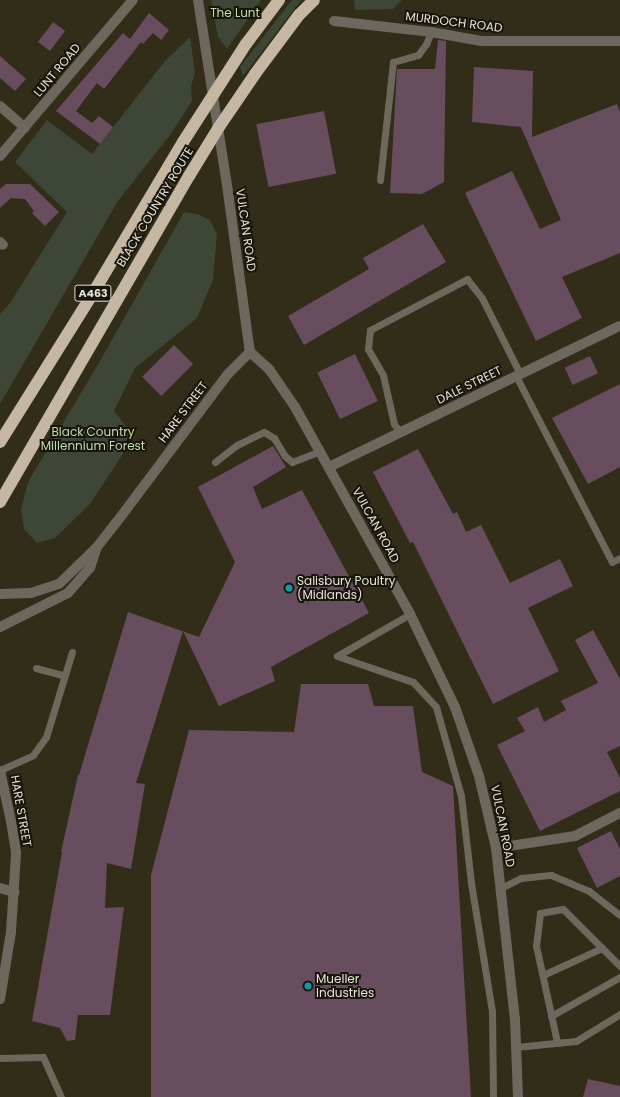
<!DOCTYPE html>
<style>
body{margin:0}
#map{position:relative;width:620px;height:1097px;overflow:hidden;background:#312d18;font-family:Poppins,sans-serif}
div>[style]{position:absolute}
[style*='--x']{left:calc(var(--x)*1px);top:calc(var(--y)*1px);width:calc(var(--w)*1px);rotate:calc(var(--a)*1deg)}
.green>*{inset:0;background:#3e4637}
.building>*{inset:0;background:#674d5e;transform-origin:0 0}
.lane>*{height:7px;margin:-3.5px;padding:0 3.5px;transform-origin:3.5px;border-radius:3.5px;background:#6d675e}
.street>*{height:10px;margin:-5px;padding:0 5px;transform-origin:5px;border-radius:5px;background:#6d675e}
.highway>*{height:12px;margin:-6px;padding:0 6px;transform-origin:6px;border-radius:6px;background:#c6b7a2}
.highway-bridge>*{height:12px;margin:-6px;padding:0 6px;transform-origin:6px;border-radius:6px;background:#c6b7a2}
.dots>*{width:11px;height:11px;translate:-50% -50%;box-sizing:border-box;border:2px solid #17150c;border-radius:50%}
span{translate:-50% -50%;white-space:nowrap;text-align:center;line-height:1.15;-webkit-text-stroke:4px #17150c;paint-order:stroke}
.shield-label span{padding:1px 3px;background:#17150c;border:1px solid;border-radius:3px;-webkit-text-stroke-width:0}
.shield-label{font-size:11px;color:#e5e3d6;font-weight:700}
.park-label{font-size:12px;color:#bfdba9}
.street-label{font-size:12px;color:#e5e3d6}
.poi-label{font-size:12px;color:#e5e3d6}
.left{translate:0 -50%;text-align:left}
</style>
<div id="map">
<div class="green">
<i style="clip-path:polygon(211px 0,261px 0,227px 49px,218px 37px)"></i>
<i style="clip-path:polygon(292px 0,301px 0,243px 76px,240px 67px)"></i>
<i style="clip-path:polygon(354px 0,402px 0,393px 9px,355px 10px)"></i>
<i style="clip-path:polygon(190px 37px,195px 73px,191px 86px,192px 101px,170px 135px,118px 201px,0 404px,0 314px,10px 303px,67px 212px,15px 162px,47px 120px,92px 154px,165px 61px)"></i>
<i style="clip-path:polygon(184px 212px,197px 214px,210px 220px,217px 234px,213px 280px,197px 318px,135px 368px,114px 411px,134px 437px,90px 504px,55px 538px,37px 543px,24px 529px,21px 509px,28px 482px,100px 361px)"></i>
</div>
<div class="building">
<i style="clip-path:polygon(149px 13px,169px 30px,161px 40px,153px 33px,143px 44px,141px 42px,104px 89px,97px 83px,76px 111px,92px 123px,99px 116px,113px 127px,100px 144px,56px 111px,123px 33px,130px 39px)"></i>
<i style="left:53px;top:22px;width:15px;height:25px;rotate:37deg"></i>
<i style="clip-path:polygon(438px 40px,446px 41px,444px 182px,422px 194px,390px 193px,397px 69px,435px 69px)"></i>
<i style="clip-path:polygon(0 56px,26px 79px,15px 91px,0 78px)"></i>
<i style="clip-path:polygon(474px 67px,533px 71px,532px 137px,617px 104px,620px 112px,620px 253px,562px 277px,582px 318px,536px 341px,465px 193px,512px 171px,540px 229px,561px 220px,521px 127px,472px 122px)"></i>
<i style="left:324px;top:111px;width:64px;height:69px;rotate:79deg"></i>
<i style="clip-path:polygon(6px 184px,30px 184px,59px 212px,45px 226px,32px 213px,34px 211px,25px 199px,11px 198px,0 208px,0 189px)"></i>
<i style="clip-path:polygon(423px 224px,446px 262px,304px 345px,288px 316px,369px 269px,363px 258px)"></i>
<i style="left:174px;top:345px;width:27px;height:45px;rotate:45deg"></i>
<i style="left:355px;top:354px;width:52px;height:42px;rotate:64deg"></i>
<i style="left:590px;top:356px;width:19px;height:28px;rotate:65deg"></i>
<i style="clip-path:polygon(620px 384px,620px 467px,588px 484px,552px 418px)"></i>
<i style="clip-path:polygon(273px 446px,286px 467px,253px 487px,262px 509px,302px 490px,369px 613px,271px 667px,275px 681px,219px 706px,183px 631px,136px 783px,145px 784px,131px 869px,107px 863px,105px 908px,124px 907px,110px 1015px,78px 1015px,75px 1040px,67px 1041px,60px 1028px,32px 1021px,62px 852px,61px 852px,78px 775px,79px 775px,128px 612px,199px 637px,235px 562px,198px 487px)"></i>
<i style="clip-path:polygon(418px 449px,453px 514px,457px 512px,466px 532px,481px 525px,510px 583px,560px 559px,573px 586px,528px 608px,559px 671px,493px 704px,413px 542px,410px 543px,373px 472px)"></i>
<i style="clip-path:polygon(593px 630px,620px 679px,620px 746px,607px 752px,620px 778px,620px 791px,540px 831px,497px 745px,525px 731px,517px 718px,538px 707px,544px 722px,566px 710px,561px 701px,598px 683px,575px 640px)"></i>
<i style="clip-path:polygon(301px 684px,368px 684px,374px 706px,413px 706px,422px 772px,453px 786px,471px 1097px,151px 1097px,151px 875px,189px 730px,294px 732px)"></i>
<i style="clip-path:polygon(611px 831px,620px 849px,620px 876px,597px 888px,577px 848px)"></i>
<i style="clip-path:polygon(588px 1079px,620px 1086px,620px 1097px,583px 1097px)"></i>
</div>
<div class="lane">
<i style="--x:380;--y:180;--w:119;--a:-83.7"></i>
<i style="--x:393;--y:62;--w:26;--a:-16"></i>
<i style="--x:418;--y:55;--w:14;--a:-54"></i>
<i style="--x:426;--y:44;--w:13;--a:-67"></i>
<i style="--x:516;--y:376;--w:209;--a:62.7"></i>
<i style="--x:612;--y:562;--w:9;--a:-27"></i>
<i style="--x:400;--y:432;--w:10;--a:-127"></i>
<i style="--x:394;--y:424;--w:50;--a:-102.7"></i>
<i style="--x:383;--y:375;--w:30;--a:-120"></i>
<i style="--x:368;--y:349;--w:19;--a:-84"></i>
<i style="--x:370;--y:330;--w:110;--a:-27.7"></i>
<i style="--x:467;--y:279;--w:24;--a:52"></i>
<i style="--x:482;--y:298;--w:85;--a:63.4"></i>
<i style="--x:215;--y:462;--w:28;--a:-38"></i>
<i style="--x:237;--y:445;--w:30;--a:-26"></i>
<i style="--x:264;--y:432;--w:12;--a:31"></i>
<i style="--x:274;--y:438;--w:21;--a:59"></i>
<i style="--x:285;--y:456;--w:9;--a:41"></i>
<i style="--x:292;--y:462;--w:30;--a:-21"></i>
<i style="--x:410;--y:614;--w:84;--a:150.1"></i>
<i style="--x:337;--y:656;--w:80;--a:18.9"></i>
<i style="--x:413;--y:682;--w:34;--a:47"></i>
<i style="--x:436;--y:707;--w:92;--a:74.3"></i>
<i style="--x:461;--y:796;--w:88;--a:83.4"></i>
<i style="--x:471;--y:883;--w:130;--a:80.7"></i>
<i style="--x:492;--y:1011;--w:86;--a:89.3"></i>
<i style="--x:36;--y:668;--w:28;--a:15"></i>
<i style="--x:0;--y:770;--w:36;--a:-24"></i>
<i style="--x:33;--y:755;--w:22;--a:-54"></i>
<i style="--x:46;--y:737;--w:89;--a:-73"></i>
<i style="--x:501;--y:888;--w:22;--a:-27"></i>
<i style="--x:521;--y:878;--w:30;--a:-6"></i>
<i style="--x:551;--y:875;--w:41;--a:22.8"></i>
<i style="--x:589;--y:891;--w:39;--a:38"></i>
<i style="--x:543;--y:975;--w:65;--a:-24.6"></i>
<i style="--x:551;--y:1016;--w:79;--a:-29.5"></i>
<i style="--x:557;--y:1042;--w:98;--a:-102.3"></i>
<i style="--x:536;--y:946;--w:33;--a:-83"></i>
<i style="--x:540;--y:913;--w:23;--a:-10"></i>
<i style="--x:563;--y:909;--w:81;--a:45"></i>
<i style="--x:516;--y:1047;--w:60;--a:-5.7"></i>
<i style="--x:576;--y:1041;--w:52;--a:-31.5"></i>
<i style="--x:0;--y:1058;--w:43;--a:-1.3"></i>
<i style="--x:43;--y:1057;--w:44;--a:65.8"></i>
</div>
<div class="street">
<i style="--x:198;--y:0;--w:187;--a:81.1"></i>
<i style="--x:227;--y:185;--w:169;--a:82.2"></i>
<i style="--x:250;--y:352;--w:25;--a:42"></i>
<i style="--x:269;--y:369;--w:46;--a:55.6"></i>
<i style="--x:295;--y:407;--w:237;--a:60.9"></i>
<i style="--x:410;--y:614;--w:103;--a:64.2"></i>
<i style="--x:455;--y:707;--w:73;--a:70.8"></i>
<i style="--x:479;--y:776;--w:74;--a:76.7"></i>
<i style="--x:496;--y:848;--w:172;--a:83.7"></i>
<i style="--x:515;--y:1019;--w:78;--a:87.8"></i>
<i style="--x:334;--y:21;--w:98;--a:6.5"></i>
<i style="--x:431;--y:32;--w:51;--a:10.2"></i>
<i style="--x:481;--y:41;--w:139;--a:0"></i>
<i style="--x:0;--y:106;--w:33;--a:41"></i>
<i style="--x:0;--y:156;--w:205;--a:-49.6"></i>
<i style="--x:0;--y:242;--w:4;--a:45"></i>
<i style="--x:329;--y:467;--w:323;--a:-25.9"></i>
<i style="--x:0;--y:594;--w:31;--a:-2"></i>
<i style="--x:31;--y:593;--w:29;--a:-18"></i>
<i style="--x:59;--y:584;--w:53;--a:-44.2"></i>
<i style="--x:97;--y:547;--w:31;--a:-52"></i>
<i style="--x:116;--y:523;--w:186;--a:-53.1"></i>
<i style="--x:228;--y:374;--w:31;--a:-45"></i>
<i style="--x:0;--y:627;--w:76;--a:-26.6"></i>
<i style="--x:68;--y:593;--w:33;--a:-49"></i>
<i style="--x:90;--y:568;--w:20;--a:-72"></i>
<i style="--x:0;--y:771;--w:51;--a:77.6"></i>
<i style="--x:11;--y:821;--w:33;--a:81"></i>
<i style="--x:16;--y:854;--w:78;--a:93.7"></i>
<i style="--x:11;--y:932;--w:68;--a:99.3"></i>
<i style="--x:496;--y:848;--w:80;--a:-8.6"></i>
<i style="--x:575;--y:836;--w:51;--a:-27.1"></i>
<i style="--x:0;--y:888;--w:15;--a:16"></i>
</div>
<div class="highway">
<i style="--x:246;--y:44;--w:55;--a:-53.1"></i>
<i style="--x:255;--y:74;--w:74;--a:-53.3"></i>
<i style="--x:299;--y:15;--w:21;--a:-45"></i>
<i style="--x:0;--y:442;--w:176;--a:-58"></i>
<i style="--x:93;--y:293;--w:176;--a:-59.2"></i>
<i style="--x:0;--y:502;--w:377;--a:-59.9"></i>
</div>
<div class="highway-bridge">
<i style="--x:183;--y:142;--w:117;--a:-57.3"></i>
<i style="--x:189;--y:176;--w:57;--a:-58.5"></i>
<i style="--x:219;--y:127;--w:64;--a:-55.8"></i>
</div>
<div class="dots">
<i style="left:289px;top:588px;background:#0f9aa8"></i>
<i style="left:308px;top:986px;background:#0f9aa8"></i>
</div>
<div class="shield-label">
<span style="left:93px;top:293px">A463</span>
</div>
<div class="park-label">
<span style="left:235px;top:13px">The Lunt</span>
<span style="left:93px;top:439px">Black Country<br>Millennium Forest</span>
</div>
<div class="street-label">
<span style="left:454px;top:22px;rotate:7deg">MURDOCH ROAD</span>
<span style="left:57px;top:70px;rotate:-50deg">LUNT ROAD</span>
<span style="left:155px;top:207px;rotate:-59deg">BLACK COUNTRY ROUTE</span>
<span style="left:246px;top:230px;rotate:82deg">VULCAN ROAD</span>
<span style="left:469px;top:385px;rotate:-26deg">DALE STREET</span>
<span style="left:183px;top:412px;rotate:-53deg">HARE STREET</span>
<span style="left:376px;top:525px;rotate:61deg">VULCAN ROAD</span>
<span style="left:21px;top:811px;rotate:80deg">HARE STREET</span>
<span style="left:503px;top:826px;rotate:79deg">VULCAN ROAD</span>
</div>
<div class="poi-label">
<span class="left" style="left:297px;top:588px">Salisbury Poultry<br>(Midlands)</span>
<span class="left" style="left:316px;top:986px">Mueller<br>Industries</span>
</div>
</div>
